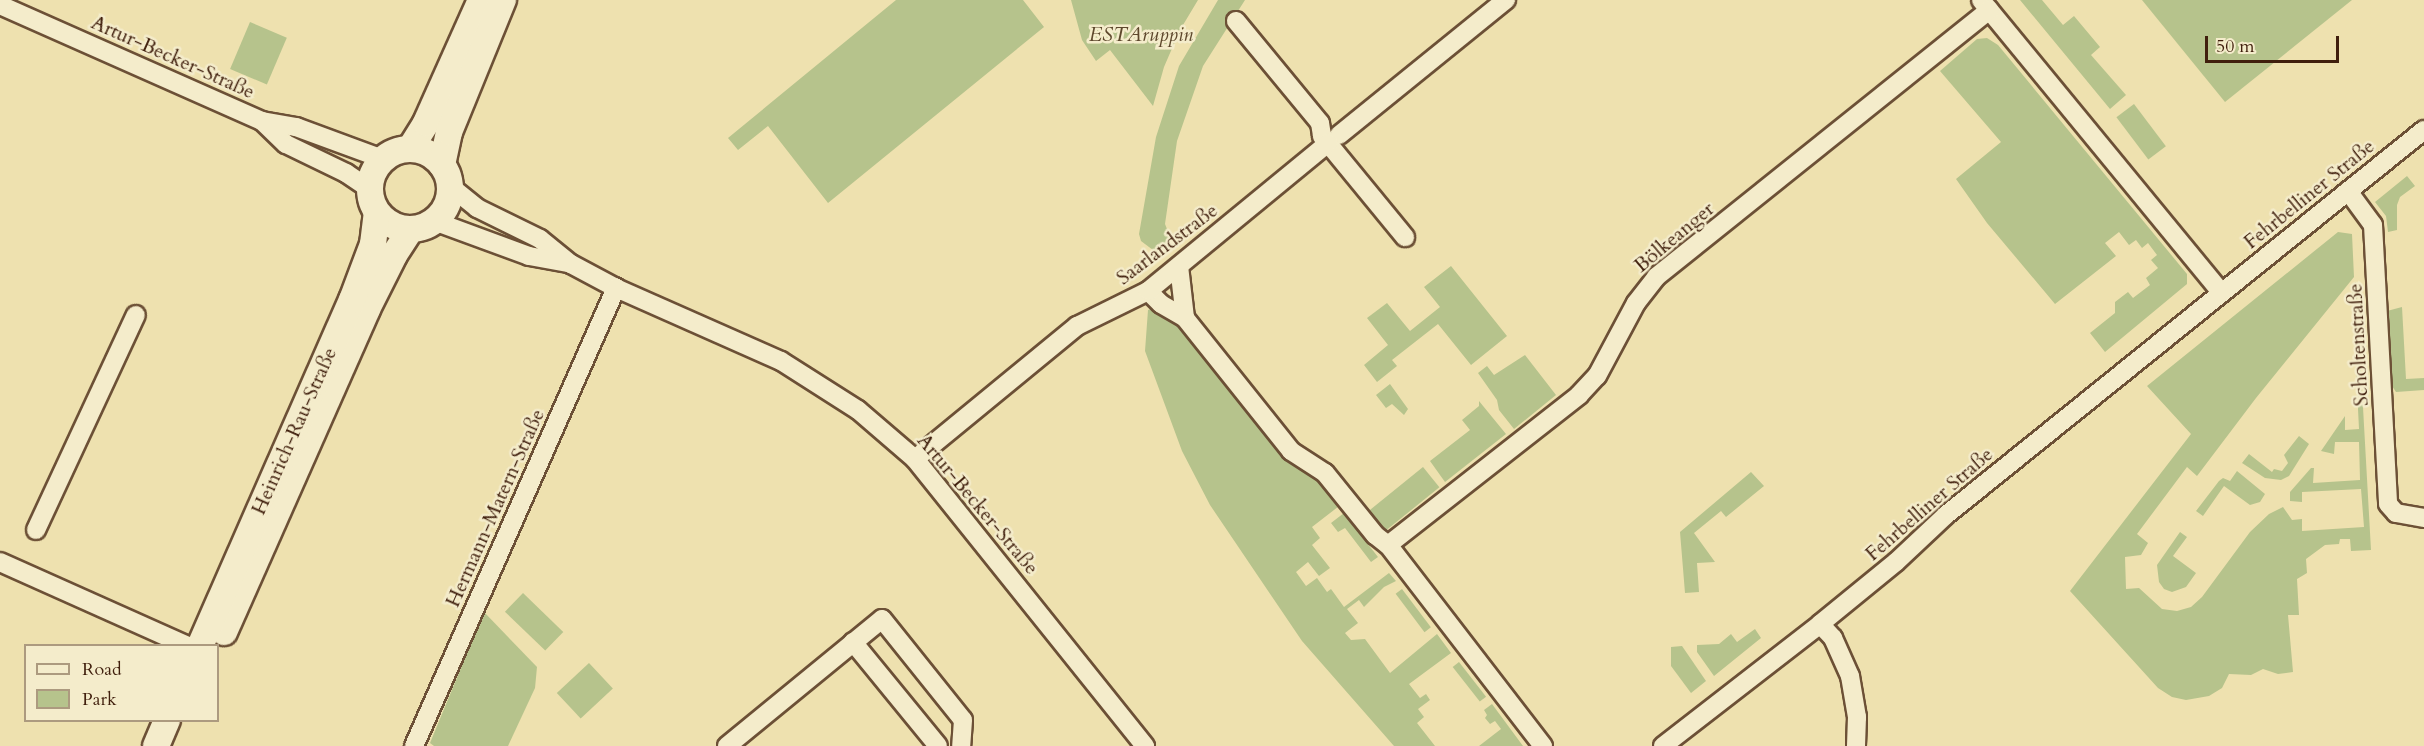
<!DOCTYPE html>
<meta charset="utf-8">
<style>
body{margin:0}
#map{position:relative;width:2424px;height:746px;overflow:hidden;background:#eee1af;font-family:Cardo,serif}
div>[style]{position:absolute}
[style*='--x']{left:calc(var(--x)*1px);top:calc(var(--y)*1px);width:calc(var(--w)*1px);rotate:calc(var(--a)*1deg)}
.green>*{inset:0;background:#b6c38c;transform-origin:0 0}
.roads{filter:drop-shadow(2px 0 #6c5036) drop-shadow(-2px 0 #6c5036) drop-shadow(0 2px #6c5036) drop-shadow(0 -2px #6c5036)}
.street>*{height:18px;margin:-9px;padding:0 9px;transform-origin:9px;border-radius:9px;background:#f4eccb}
.secondary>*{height:26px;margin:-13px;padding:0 13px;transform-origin:13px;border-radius:13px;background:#f4eccb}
.secondary>.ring{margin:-13px;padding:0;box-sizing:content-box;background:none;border:26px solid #f4eccb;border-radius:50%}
span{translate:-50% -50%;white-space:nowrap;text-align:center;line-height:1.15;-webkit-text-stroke:5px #f4eccb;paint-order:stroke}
.park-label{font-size:20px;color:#5e482d;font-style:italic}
.street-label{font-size:20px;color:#401f0d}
.legend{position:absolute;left:24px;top:644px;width:195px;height:78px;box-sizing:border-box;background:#f4eccb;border:2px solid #ac9a7f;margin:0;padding:8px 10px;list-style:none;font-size:18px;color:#401f0d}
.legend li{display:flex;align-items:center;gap:12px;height:30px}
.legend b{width:30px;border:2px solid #ac9a7f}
.scale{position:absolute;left:2205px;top:36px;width:134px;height:27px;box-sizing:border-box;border:3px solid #401f0d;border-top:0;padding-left:8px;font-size:18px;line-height:21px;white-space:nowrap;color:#401f0d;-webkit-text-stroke:4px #f4eccb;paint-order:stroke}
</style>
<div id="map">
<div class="green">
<i style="clip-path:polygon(896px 0,1023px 0,1044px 27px,828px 203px,768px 126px,738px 150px,728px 138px)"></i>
<i style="clip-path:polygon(1071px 0,1198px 0,1180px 30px,1164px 67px,1153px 106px,1110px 50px,1096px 61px,1082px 40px)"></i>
<i style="clip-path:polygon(1218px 0,1245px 0,1203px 66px,1177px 141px,1165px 224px,1175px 249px,1153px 250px,1141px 241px,1139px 234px,1156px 137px,1179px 66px)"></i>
<i style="clip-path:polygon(2020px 0,2042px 0,2063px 25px,2074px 16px,2100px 47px,2091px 55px,2126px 95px,2110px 109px)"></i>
<i style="clip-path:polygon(2142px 0,2352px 0,2225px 102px)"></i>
<i style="left:250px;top:22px;width:40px;height:51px;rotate:23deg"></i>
<i style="clip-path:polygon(1987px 38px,1998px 45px,2187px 274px,2187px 284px,2105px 352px,2090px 333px,2115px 313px,2115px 302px,2128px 292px,2133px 298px,2150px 285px,2146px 278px,2158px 268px,2151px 260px,2157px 255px,2148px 243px,2142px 248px,2136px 240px,2129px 245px,2119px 232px,2105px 243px,2116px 256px,2055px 304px,1987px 223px,1956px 179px,2001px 142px,1940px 71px,1977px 39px)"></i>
<i style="left:2134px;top:104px;width:53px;height:22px;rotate:53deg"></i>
<i style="clip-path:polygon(2407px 176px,2415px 186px,2400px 197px,2397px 205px,2397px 230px,2388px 232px,2386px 216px,2375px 202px)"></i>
<i style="clip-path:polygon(2338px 232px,2352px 234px,2354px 277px,2256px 398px,2197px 476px,2187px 467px,2137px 534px,2148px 543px,2141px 555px,2125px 557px,2126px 589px,2139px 588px,2162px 609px,2177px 611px,2191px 607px,2202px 597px,2250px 532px,2269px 514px,2283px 507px,2292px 520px,2302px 519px,2302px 531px,2364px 527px,2361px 489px,2302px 492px,2302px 502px,2290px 501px,2290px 492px,2311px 468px,2314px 468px,2313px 483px,2360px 480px,2359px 442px,2335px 442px,2334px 454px,2321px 451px,2345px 416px,2345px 430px,2359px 429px,2352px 290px,2353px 284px,2356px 282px,2371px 550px,2351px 551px,2350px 539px,2340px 539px,2339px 544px,2325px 545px,2306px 559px,2307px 573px,2297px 579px,2299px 615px,2288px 615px,2293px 672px,2278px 674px,2263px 669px,2251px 675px,2229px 674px,2222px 688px,2209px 696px,2186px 700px,2172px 697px,2158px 688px,2070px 591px,2191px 434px,2147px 386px)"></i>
<i style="clip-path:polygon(1451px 266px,1507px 336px,1471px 365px,1438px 324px,1392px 360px,1397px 366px,1377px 382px,1364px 365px,1388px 345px,1367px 318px,1387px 303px,1410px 331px,1440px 307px,1424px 287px)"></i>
<i style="clip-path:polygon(1158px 306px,1185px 322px,1343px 503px,1312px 527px,1320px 538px,1312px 545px,1330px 568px,1319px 576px,1308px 562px,1296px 572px,1306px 586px,1317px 578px,1327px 592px,1331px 589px,1344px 607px,1389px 573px,1396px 581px,1384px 587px,1364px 607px,1359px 600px,1347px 609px,1358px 623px,1345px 633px,1351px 640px,1365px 639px,1390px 673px,1437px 634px,1451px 653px,1409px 684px,1420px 698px,1426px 694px,1430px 700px,1418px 709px,1424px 717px,1417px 723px,1435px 746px,1394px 746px,1302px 641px,1210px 505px,1182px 451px,1145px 351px,1148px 310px)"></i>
<i style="clip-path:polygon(2402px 307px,2406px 379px,2424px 378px,2424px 390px,2396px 392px,2390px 383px,2387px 311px)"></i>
<i style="clip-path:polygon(1525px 355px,1556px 395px,1514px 429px,1499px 410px,1497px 400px,1478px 373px,1487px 366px,1494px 375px)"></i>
<i style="clip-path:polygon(1390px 384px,1408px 409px,1404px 415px,1392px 404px,1386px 408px,1376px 395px)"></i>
<i style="clip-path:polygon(1479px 401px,1506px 434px,1445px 482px,1430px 461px,1470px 430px,1462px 420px,1479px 406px)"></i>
<i style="clip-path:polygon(2299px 436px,2309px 444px,2289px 476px,2281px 480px,2265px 478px,2242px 463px,2249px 454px,2272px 472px,2274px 469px,2282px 471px,2288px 463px,2284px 455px)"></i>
<i style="left:1423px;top:467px;width:26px;height:76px;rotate:51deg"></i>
<i style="clip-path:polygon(2237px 471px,2265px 494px,2260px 502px,2250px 505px,2224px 486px,2203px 516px,2196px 511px,2219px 481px,2223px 478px,2230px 481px)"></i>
<i style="clip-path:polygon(1751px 472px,1764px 486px,1726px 517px,1721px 511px,1694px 533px,1715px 562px,1697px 563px,1699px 592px,1685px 593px,1680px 532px)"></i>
<i style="clip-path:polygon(1351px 512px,1372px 539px,1367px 543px,1378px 557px,1371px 562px,1345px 528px,1338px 532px,1331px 523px,1344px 513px,1346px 516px)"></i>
<i style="clip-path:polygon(2180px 532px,2187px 537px,2173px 556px,2196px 573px,2186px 587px,2172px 592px,2164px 589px,2159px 582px,2157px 565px)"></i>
<i style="left:1402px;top:589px;width:48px;height:8px;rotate:53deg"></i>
<i style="left:523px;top:593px;width:56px;height:26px;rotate:44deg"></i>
<i style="clip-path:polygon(484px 612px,537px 667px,535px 688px,508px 746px,434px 746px,430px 743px)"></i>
<i style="clip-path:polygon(1755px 629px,1761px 638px,1714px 676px,1697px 652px,1697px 645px,1719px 644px,1731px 634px,1737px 642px)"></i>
<i style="clip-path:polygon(1682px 646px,1706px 681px,1691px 693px,1671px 666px,1671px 647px)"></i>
<i style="left:1459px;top:662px;width:44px;height:8px;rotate:52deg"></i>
<i style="left:589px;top:663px;width:35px;height:44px;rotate:47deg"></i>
<i style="clip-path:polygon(1492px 704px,1523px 746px,1479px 746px,1501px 729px,1495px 721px,1490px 724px,1485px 718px,1487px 715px,1484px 710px)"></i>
</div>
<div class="roads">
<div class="street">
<i style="--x:1981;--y:0;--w:379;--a:50.6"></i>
<i style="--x:0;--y:5;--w:287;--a:23.9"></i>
<i style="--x:262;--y:121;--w:35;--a:10"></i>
<i style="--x:296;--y:127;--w:93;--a:20.2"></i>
<i style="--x:1236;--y:21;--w:132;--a:50.5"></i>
<i style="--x:1320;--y:123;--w:13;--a:81"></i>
<i style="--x:1322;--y:136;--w:131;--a:50.6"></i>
<i style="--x:262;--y:121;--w:33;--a:44"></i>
<i style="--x:286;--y:144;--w:67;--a:25.8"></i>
<i style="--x:346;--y:173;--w:29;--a:34"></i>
<i style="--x:1339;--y:135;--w:215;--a:-39"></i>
<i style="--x:450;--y:186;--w:35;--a:39"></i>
<i style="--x:477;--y:208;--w:70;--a:26.2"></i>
<i style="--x:540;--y:239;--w:40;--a:39"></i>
<i style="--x:571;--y:264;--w:51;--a:28.1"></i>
<i style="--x:616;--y:288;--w:180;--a:23.9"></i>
<i style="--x:781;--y:361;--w:91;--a:32.5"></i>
<i style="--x:858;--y:410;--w:75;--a:40.7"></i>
<i style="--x:915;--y:459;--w:368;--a:51.3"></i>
<i style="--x:2348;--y:191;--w:42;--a:53.7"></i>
<i style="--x:2373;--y:225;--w:279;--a:86.9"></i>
<i style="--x:2388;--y:504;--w:12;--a:48"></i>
<i style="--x:2396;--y:513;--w:28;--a:10"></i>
<i style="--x:434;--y:221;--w:101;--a:20.2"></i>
<i style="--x:529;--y:256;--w:39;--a:10"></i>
<i style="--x:1179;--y:266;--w:52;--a:83.4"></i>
<i style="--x:1185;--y:318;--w:170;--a:51.4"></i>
<i style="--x:1291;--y:451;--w:40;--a:32.9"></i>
<i style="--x:1325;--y:473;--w:80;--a:51.1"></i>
<i style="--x:1375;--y:535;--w:16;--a:38"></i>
<i style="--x:1148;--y:291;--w:18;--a:45"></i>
<i style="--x:1161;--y:304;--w:28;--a:30"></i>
<i style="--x:915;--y:459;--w:210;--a:-39.4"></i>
<i style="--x:1077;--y:326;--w:79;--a:-26.2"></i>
<i style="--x:1148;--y:291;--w:233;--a:-39.4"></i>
<i style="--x:36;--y:530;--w:237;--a:-65.1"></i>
<i style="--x:0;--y:562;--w:206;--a:24.1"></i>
<i style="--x:1820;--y:624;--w:19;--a:47"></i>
<i style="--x:1833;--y:638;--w:42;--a:65.9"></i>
<i style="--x:1850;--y:676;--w:42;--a:80.3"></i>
<i style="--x:1857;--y:717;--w:29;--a:92"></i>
<i style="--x:853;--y:642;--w:134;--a:50.7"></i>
<i style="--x:414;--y:746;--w:501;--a:-66.2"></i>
<i style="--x:727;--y:746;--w:200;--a:-39.3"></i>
<i style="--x:882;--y:619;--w:129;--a:51.3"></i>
<i style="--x:963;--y:720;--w:26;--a:94"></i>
<i style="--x:1543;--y:746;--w:254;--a:-127.6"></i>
<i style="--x:1388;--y:545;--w:243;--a:-38.1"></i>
<i style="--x:1579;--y:395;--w:26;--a:-47"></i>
<i style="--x:1597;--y:376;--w:83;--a:-61.9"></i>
<i style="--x:1636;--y:303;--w:33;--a:-52"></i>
<i style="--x:1656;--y:277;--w:427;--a:-38.7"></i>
<i style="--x:1663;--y:746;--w:199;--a:-37.8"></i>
<i style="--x:1820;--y:624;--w:98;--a:-39.2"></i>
<i style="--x:1896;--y:562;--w:69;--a:-43.2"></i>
<i style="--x:1946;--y:515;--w:614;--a:-38.85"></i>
</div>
<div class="secondary">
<i style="--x:410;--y:149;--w:31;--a:-58"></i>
<i style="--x:426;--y:123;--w:135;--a:-65.9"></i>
<i class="ring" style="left:370px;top:149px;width:54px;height:54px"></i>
<i style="--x:442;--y:165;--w:34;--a:-78"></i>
<i style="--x:449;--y:132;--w:143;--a:-67.8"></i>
<i style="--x:224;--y:632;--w:353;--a:-66.1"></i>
<i style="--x:367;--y:309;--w:60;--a:-63.4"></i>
<i style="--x:394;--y:255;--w:31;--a:-57"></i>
<i style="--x:200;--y:646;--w:378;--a:-66.3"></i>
<i style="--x:352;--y:300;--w:60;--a:-69.4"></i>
<i style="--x:373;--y:244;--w:31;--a:-83"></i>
<i style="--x:156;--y:746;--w:28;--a:-67"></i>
</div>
</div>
<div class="park-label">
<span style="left:1141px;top:34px">ESTAruppin</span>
</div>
<div class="street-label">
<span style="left:173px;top:57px;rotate:24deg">Artur-Becker-Straße</span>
<span style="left:2309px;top:194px;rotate:-39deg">Fehrbelliner Straße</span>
<span style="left:1674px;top:237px;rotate:-40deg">Bölkeanger</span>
<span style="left:1167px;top:244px;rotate:-37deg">Saarlandstraße</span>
<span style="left:2358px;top:345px;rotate:-93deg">Scholtenstraße</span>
<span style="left:294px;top:431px;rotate:-66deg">Heinrich-Rau-Straße</span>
<span style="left:978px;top:504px;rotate:50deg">Artur-Becker-Straße</span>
<span style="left:1929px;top:504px;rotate:-41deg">Fehrbelliner Straße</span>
<span style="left:495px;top:508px;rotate:-66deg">Hermann-Matern-Straße</span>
</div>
<ul class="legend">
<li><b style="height:8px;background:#f4eccb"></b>Road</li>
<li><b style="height:16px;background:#b6c38c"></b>Park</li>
</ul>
<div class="scale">50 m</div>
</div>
